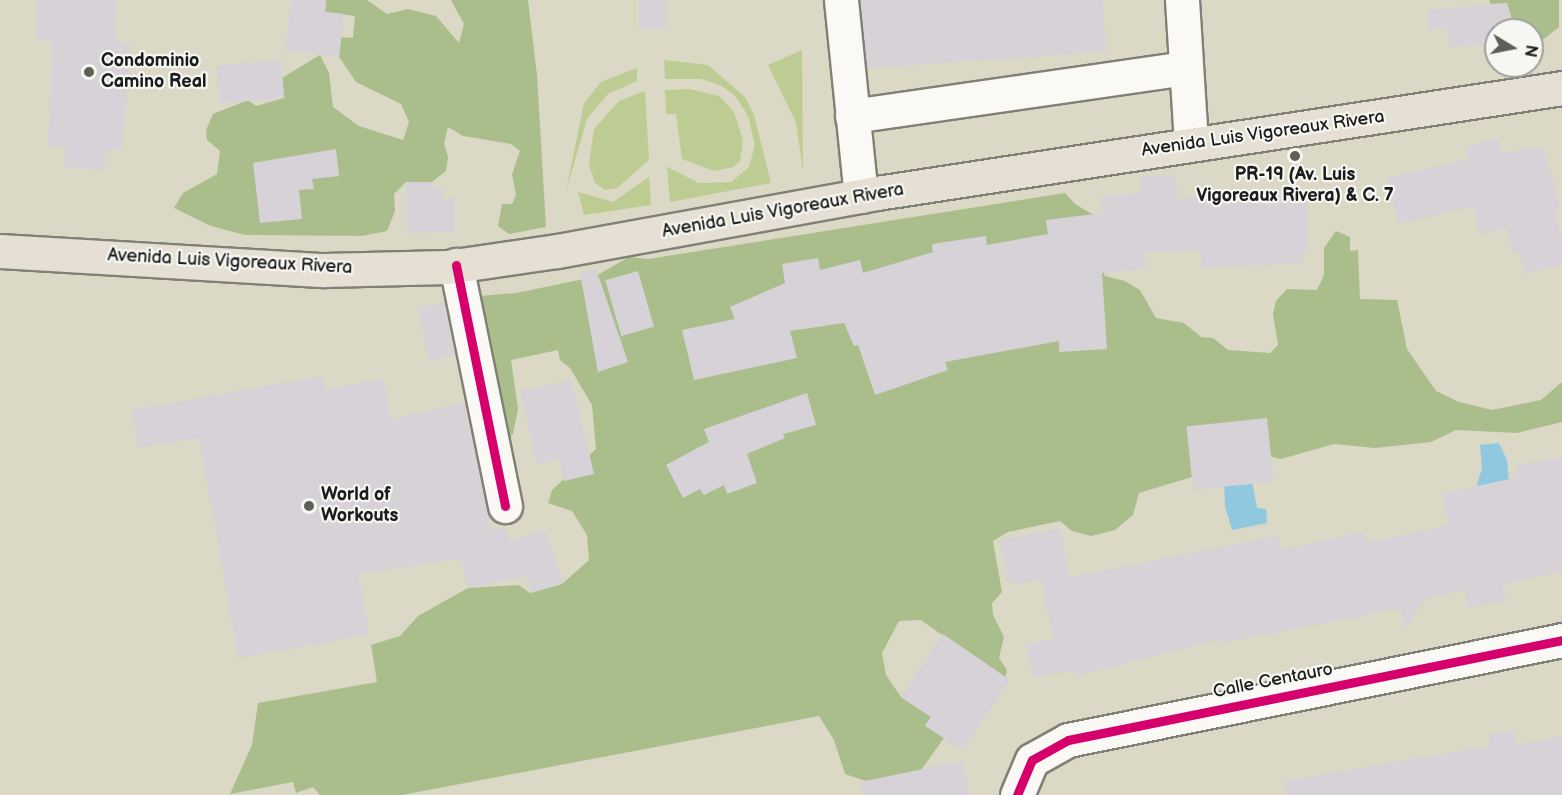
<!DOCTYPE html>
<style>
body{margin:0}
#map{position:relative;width:1562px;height:795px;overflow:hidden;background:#dbd8c5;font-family:"Balsamiq Sans",sans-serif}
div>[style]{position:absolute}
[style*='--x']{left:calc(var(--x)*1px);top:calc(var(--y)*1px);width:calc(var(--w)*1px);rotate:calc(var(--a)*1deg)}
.green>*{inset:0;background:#bccc93}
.forest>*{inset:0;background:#aabe8c}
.water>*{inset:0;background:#8fc8df}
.building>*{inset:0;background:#d6d2d7;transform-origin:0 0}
.roads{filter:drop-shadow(2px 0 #818076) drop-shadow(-2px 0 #818076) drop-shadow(0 2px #818076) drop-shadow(0 -2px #818076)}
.minor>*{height:33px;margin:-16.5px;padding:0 16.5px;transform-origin:16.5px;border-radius:16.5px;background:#faf9f6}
.major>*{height:33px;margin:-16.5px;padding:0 16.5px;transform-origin:16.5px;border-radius:16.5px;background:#e5e0d3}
.cycleway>*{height:9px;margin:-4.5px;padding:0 4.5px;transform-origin:4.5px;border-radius:4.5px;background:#d6006c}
.dots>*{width:16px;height:16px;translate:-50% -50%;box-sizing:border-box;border:3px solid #f6f6f2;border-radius:50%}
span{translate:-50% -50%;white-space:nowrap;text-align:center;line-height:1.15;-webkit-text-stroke:4.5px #f6f6f2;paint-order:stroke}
.poi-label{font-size:18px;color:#1c1c1c;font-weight:700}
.left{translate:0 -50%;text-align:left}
.street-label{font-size:18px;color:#1c1c1c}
.north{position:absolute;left:1484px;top:18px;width:60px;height:60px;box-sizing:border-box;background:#f6f6f2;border:2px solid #9f9f9c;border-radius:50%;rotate:100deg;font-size:16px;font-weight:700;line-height:24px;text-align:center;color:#1c1c1c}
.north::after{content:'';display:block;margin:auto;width:21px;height:27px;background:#5f5e57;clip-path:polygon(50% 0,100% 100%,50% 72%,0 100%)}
</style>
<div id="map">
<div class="green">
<i style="clip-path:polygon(802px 50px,803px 171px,796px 122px,768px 65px)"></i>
<i style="clip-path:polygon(664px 60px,708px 65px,746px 98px,754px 115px,771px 183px,670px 202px,667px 167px,699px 183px,731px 182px,749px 167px,755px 145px,748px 116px,735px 96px,722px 86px,702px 79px,665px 79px)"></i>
<i style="clip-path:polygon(637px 68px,637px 81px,608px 94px,587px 119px,566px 191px,584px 103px,601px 82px)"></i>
<i style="clip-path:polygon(690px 89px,719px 96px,734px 112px,743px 140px,740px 161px,733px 167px,714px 171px,682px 159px,676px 114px,666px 114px,665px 90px)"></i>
<i style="clip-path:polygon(645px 91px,649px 160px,617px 188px,605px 190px,595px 183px,589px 165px,594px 129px,619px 101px)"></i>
<i style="clip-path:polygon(649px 177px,651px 205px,584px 215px,578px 192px,613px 202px)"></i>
</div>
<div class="forest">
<i style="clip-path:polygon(326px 0,367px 0,387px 14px,408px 9px,436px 16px,459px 43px,464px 24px,451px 0,528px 0,537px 75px,546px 227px,509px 234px,498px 226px,502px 204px,512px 204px,516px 195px,512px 174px,520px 151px,511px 144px,463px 136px,448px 127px,444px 143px,448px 157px,446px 171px,432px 182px,406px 182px,394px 194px,395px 211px,387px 231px,362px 236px,245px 235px,211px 226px,174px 208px,183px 193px,217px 174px,220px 151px,207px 140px,206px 130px,213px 114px,248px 100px,256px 106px,284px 98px,282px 78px,320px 55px,329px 73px,333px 107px,359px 126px,403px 140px,409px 122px,401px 104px,356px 82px,339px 57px,341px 37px,353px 38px,355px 16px,325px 12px)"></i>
<i style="clip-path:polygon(1489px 0,1559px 0,1559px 27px,1540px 42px,1532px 41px,1532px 30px,1515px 30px,1507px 3px,1491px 4px)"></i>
<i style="clip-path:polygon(1065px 193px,1075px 204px,1094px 215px,1097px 259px,1105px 276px,1125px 281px,1140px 290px,1156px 318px,1184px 323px,1201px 337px,1213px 338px,1228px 350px,1270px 353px,1278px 345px,1273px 314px,1276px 301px,1287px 289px,1317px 290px,1324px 275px,1324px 248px,1336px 231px,1350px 237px,1350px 251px,1358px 250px,1360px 299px,1397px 300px,1407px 349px,1436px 391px,1459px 402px,1492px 410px,1541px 400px,1562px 382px,1562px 422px,1517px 433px,1456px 430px,1431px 442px,1375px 448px,1334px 444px,1281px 459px,1265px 455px,1139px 493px,1133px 515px,1115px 530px,1091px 536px,1072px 531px,1060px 521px,1008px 532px,993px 541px,1002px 592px,992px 603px,993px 615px,1004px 637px,999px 658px,1007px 670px,1005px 680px,921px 620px,899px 621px,882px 653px,886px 675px,901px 697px,931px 717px,925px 726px,944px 738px,921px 770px,866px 781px,845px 774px,834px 740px,819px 716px,402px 795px,320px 795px,313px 787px,296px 793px,293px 782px,230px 794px,252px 745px,258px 703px,377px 682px,371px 645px,400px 636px,418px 616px,468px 588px,519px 585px,530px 593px,562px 584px,589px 560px,587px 535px,572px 511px,548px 503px,552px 490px,596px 449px,592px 405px,570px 368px,560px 360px,558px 350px,511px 360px,518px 409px,513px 434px,506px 440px,479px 296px,516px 293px,594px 277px,629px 257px,648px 259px)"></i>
</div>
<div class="water">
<i style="clip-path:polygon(1499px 443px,1507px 460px,1509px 481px,1481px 490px,1477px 484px,1482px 469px,1480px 445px)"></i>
<i style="clip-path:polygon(1251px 476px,1257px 508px,1266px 509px,1267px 523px,1232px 530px,1225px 506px,1224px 481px)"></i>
</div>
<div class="building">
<i style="clip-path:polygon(38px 0,117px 0,114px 42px,130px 43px,126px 106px,122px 150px,106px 149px,105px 170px,64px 167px,65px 148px,48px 146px,52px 40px,36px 39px)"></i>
<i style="clip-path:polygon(291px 0,326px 0,325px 12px,344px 14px,339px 57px,285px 51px)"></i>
<i style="left:639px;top:0;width:27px;height:29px"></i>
<i style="clip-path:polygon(860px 0,1103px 0,1106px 52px,867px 68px)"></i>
<i style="clip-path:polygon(1507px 3px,1511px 30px,1496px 30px,1496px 43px,1449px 48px,1447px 30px,1429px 30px,1428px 10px)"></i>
<i style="left:281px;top:60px;width:38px;height:65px;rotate:85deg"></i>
<i style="clip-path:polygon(1499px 138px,1503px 153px,1543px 146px,1560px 204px,1555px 211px,1562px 238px,1562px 264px,1525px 274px,1519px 252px,1513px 253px,1506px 228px,1479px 234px,1473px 206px,1398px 224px,1387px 178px,1469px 159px,1466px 147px)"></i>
<i style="clip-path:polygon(336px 149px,339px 176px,312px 179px,314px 189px,299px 190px,302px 219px,260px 223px,253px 163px)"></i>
<i style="clip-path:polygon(1176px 175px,1177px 199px,1228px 193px,1228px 199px,1300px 194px,1301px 198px,1307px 198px,1309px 253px,1303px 253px,1304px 263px,1202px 268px,1199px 250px,1144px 253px,1146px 269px,1102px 273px,1107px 349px,1059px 352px,1059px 341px,945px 362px,948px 370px,875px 395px,858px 345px,854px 346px,844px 323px,790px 331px,797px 358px,694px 380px,682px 330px,735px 319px,730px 307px,785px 283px,782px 264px,818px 258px,820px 270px,860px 260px,863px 273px,933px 252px,932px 244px,986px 236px,987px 245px,1048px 234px,1046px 220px,1103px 213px,1101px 197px,1141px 192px,1140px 176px)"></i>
<i style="clip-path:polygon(406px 182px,432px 182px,432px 187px,443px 187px,443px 199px,455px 198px,455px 232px,407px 233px)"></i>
<i style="clip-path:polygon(596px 269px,628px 362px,598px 372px,580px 273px)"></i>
<i style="left:638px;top:271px;width:58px;height:34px;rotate:74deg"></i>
<i style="left:444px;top:302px;width:54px;height:27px;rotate:78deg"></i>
<i style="clip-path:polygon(322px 376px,325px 389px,384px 379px,391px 419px,465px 403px,491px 530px,505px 527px,508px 541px,547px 530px,562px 584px,530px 593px,525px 576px,468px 588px,461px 559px,358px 574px,369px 635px,238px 658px,199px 438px,138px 448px,132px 410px)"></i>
<i style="clip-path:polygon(572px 380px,594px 474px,564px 481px,559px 460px,537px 465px,520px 391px)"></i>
<i style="clip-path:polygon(807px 393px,816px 425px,783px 434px,785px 438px,747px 454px,757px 483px,727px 494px,724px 485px,704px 495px,700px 489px,683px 498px,666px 465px,709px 442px,704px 429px)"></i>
<i style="left:1267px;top:418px;width:64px;height:81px;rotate:84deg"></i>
<i style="clip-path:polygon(1562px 457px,1562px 572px,1502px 584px,1506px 600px,1468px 608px,1464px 590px,1426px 598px,1404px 630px,1400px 609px,1386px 611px,1222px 643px,1221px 639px,1076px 676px,1075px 670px,1033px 678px,1026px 644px,1053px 639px,1041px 580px,1014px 585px,1013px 579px,1008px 580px,1000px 540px,1060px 528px,1070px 577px,1279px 536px,1281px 550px,1364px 532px,1366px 543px,1449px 525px,1442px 494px,1518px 477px,1516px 466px)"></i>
<i style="clip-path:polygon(943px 634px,1010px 680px,962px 751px,925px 725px,931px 717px,901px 697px)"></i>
<i style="clip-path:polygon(1514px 730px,1517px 745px,1562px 736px,1562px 795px,1286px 795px,1285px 781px,1490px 746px,1488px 735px)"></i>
<i style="clip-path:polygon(962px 761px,970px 795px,862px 795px,861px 782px)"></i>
</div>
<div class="roads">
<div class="minor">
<i style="--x:841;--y:0;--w:197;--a:84.2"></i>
<i style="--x:1182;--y:0;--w:144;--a:86.4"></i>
<i style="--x:852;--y:116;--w:337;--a:-8.2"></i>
<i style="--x:456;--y:265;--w:246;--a:78.5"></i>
<i style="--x:1017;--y:795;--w:38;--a:-67"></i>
<i style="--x:1032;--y:760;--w:41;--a:-29.1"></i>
<i style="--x:1068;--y:740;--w:504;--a:-11.44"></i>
</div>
<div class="major">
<i style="--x:0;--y:251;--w:325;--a:3.4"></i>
<i style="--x:324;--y:270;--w:123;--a:-1.4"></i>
<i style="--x:447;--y:267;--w:111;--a:-8.3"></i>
<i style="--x:557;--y:251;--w:325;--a:-10.3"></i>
<i style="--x:877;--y:193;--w:693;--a:-8.71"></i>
</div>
</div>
<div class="cycleway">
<i style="--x:456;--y:265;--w:246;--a:78.5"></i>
<i style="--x:1017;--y:795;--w:38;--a:-67"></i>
<i style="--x:1032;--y:760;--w:41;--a:-29.1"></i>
<i style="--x:1068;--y:740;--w:504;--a:-11.44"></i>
</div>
<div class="dots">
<i style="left:89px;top:72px;background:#5f5e57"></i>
<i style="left:1295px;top:156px;background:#5f5e57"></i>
<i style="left:309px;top:506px;background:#5f5e57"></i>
</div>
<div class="poi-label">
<span class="left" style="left:101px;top:72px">Condominio<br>Camino Real</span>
<span style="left:1295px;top:186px">PR-19 (Av. Luis<br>Vigoreaux Rivera) &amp; C. 7</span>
<span class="left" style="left:321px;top:506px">World of<br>Workouts</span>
</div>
<div class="street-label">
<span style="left:1263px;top:134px;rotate:-8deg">Avenida Luis Vigoreaux Rivera</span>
<span style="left:783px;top:211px;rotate:-10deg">Avenida Luis Vigoreaux Rivera</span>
<span style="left:230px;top:262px;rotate:3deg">Avenida Luis Vigoreaux Rivera</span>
<span style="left:1273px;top:681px;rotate:-11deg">Calle Centauro</span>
</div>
<div class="north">N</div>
</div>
